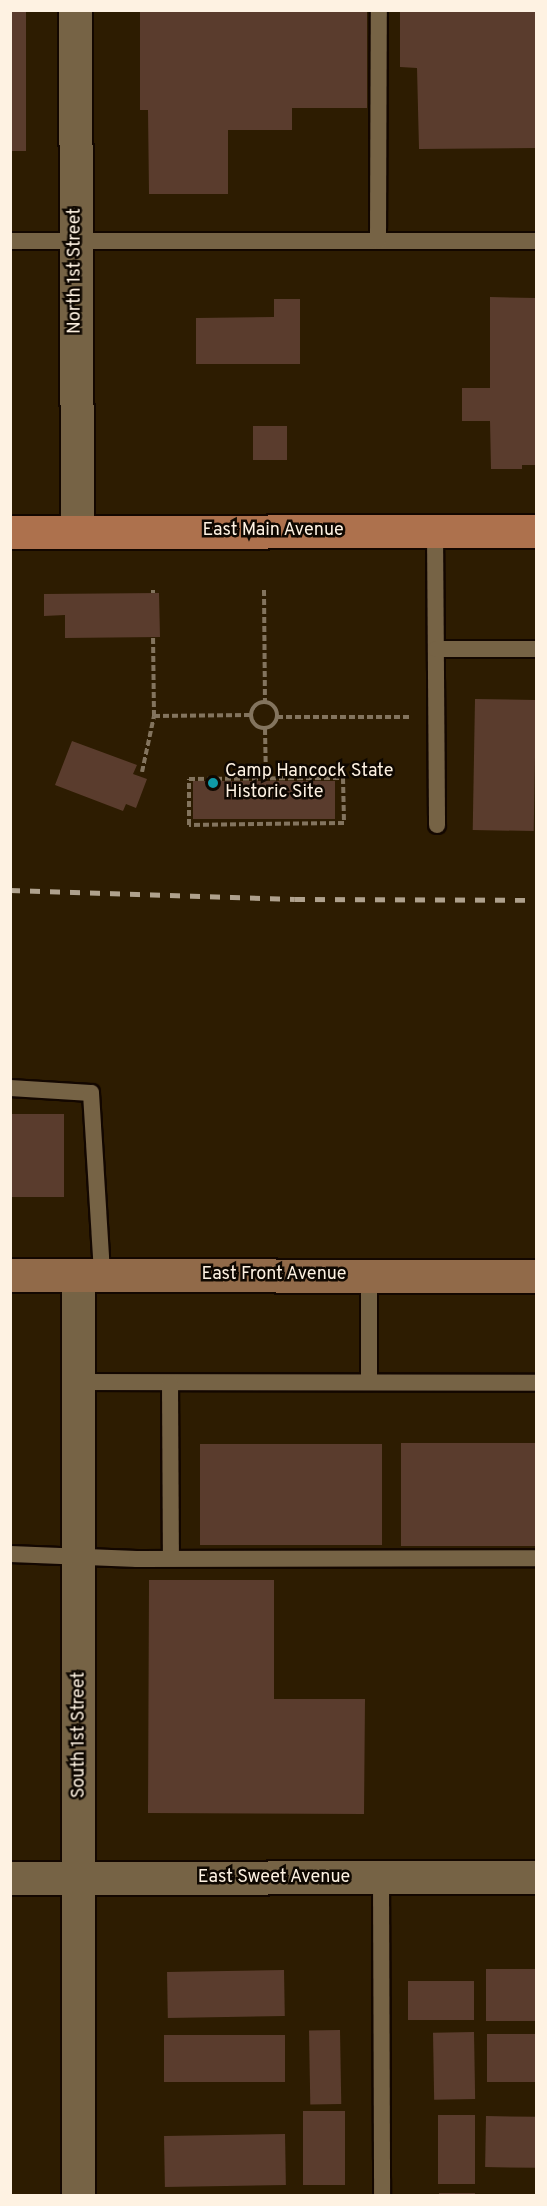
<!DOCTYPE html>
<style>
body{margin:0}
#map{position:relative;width:547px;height:2206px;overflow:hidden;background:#2d1c01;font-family:Overpass,sans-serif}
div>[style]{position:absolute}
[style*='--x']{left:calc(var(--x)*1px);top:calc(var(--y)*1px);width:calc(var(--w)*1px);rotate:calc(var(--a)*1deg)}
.building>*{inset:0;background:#5a3c2d;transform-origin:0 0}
.path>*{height:4px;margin-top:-2px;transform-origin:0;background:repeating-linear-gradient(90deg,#83745e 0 6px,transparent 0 9px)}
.path>.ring{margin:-2px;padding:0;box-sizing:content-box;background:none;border:4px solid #83745e;border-radius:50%}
.roads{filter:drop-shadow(2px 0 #130700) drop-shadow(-2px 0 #130700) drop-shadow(0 2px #130700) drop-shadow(0 -2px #130700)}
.lane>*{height:16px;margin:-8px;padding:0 8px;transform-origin:8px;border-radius:8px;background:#766345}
.street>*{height:33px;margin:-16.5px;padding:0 16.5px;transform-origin:16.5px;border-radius:16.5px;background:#766345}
.secondary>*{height:33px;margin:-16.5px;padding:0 16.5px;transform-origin:16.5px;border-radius:16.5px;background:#916a49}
.primary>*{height:33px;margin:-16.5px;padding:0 16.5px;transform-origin:16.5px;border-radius:16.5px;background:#ad714d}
.rail>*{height:4.5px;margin-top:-2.25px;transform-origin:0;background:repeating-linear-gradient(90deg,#afa18d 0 10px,transparent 0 20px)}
.dots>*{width:16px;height:16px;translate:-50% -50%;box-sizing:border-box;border:3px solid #0f0801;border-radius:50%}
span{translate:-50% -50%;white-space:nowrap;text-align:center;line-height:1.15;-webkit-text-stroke:5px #0f0801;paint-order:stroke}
.street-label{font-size:18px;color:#fef2e2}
.poi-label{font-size:18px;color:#fef2e2}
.left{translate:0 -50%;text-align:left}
.frame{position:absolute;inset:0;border:12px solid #fef2e2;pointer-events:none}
</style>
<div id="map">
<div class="building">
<i style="left:10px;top:10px;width:16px;height:141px"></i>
<i style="clip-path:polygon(140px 10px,367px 10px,367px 108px,292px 108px,292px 130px,228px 130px,228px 194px,149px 194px,148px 110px,140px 110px)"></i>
<i style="clip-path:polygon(400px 10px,536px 10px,536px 148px,419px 149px,417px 68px,400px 67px)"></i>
<i style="clip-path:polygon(490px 297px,536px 298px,536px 465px,522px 465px,522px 469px,491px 469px,490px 421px,462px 421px,462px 388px,490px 388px)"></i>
<i style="clip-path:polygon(274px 299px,300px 299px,300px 364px,196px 364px,196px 318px,274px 317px)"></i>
<i style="left:253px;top:426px;width:34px;height:34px"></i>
<i style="clip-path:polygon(159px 593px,160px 637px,65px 638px,65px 615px,44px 616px,44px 594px)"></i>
<i style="left:475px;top:699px;width:61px;height:131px;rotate:1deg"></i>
<i style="clip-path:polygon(72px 741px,137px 765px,133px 774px,147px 779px,136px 808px,126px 804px,123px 811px,55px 785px)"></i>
<i style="left:335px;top:781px;width:38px;height:142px;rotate:90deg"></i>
<i style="left:10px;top:1114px;width:54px;height:83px"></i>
<i style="left:536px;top:1443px;width:103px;height:135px;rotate:90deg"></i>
<i style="left:200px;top:1444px;width:182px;height:101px"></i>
<i style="clip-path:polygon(149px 1580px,274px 1580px,274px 1699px,365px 1699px,364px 1814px,148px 1813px)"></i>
<i style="left:536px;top:1969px;width:52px;height:50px;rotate:90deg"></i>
<i style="left:284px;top:1970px;width:46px;height:117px;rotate:89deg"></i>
<i style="left:408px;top:1981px;width:66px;height:39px"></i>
<i style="left:340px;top:2030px;width:74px;height:31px;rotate:89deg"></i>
<i style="left:474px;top:2032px;width:67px;height:41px;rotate:89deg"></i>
<i style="left:487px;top:2034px;width:49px;height:48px"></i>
<i style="left:285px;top:2035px;width:47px;height:121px;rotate:90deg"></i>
<i style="left:303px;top:2111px;width:42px;height:74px"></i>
<i style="left:438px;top:2115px;width:37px;height:69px"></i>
<i style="left:486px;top:2116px;width:50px;height:51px;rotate:1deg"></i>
<i style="left:285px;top:2134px;width:51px;height:121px;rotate:89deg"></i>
<i style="left:439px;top:2193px;width:36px;height:3px"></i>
</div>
<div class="path">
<i style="--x:153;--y:590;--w:3;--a:90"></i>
<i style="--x:264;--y:590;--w:112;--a:89.5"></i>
<i class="ring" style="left:251px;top:702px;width:22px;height:22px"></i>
<i style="--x:154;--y:716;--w:96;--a:-0.6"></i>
<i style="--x:277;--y:717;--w:135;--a:0"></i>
<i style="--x:265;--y:729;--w:50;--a:88.9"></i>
<i style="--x:142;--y:772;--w:57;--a:-77.9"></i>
<i style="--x:154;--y:716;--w:79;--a:-90.7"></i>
<i style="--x:343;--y:778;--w:45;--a:88.7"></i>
<i style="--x:344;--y:823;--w:155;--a:179.3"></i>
<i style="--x:189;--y:825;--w:46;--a:-90"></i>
<i style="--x:189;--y:779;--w:154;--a:-0.4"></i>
</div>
<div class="roads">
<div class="lane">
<i style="--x:10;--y:241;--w:526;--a:0"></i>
<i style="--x:378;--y:241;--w:231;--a:-89.8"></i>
<i style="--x:435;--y:531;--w:294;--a:89.6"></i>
<i style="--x:436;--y:649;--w:100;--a:0"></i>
<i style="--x:10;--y:1088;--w:81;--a:3.5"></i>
<i style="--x:91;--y:1093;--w:182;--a:86.5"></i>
<i style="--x:369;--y:1381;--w:106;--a:-90"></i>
<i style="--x:79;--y:1382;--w:457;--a:0.1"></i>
<i style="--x:170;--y:1383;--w:175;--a:89.7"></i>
<i style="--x:10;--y:1554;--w:127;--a:2.3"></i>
<i style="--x:137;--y:1559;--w:399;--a:-0.1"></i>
<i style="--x:381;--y:1878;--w:318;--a:89.8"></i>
</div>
<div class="street">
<i style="--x:75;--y:10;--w:522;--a:89.78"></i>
<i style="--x:10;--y:1878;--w:526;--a:-0.11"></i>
<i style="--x:78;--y:2196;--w:921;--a:-90"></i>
</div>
<div class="secondary">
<i style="--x:10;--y:1275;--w:526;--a:0.11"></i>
</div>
<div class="primary">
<i style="--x:10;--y:532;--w:526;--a:-0.11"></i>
</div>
</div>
<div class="rail">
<i style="--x:10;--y:890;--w:285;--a:1.8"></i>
<i style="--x:295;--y:899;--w:241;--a:0.2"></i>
</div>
<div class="dots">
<i style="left:213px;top:783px;background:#0f9aa8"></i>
</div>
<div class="street-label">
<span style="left:76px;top:271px;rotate:-90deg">North 1st Street</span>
<span style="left:273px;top:531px">East Main Avenue</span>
<span style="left:274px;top:1275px">East Front Avenue</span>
<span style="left:80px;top:1735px;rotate:-90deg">South 1st Street</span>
<span style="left:274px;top:1878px">East Sweet Avenue</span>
</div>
<div class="poi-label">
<span class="left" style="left:225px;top:783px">Camp Hancock State<br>Historic Site</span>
</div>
<div class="frame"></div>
</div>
